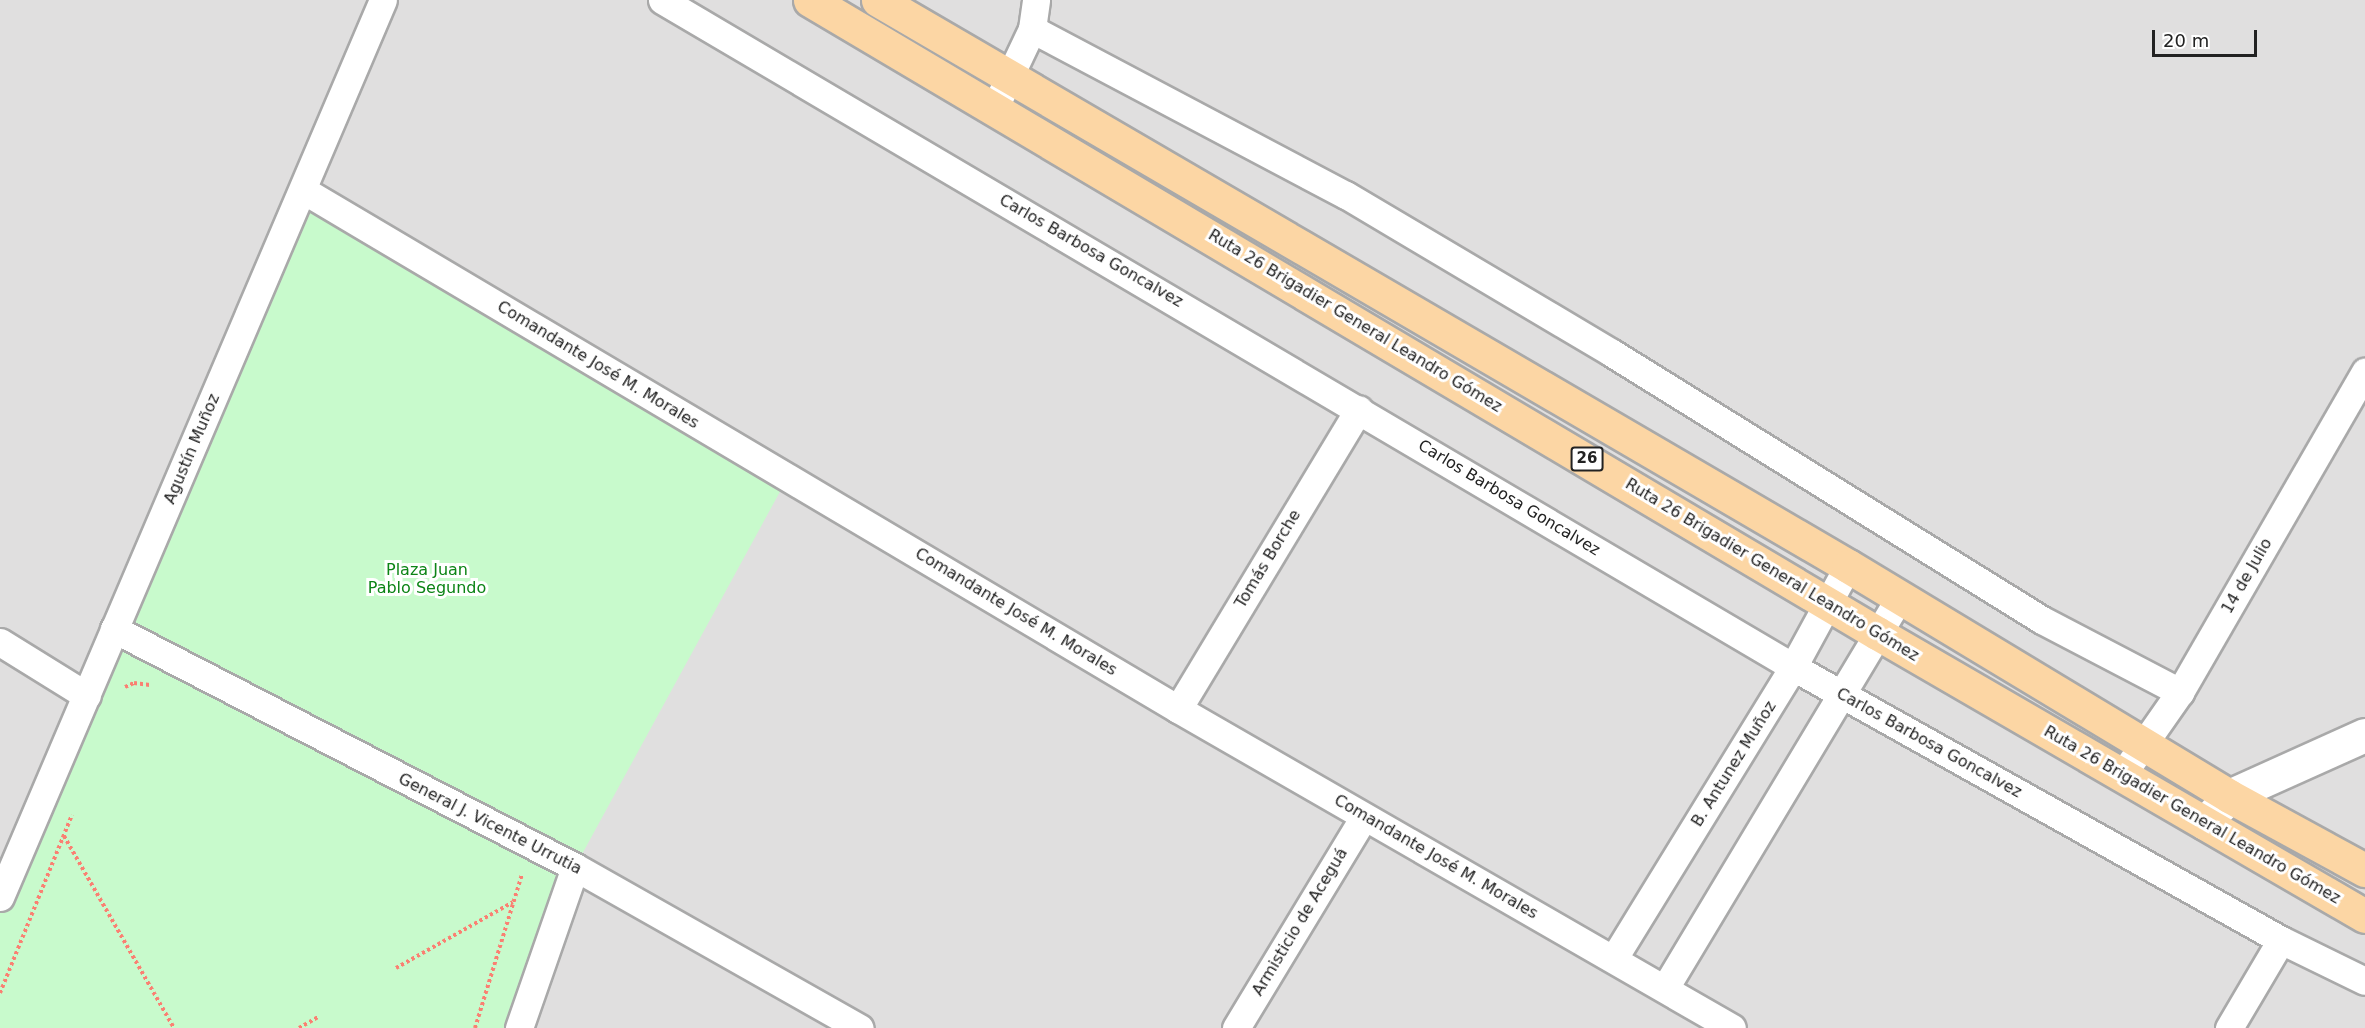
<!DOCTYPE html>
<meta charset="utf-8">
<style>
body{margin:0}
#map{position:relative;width:2365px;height:1028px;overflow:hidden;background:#f2efe9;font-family:"DejaVu Sans",sans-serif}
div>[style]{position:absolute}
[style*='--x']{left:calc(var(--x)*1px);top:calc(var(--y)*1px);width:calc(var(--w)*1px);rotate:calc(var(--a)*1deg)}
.residential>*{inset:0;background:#e0dfdf;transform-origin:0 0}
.park>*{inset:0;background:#c8facc}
.path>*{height:4px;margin-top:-2px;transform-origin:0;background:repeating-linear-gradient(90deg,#fa8072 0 3px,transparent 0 6px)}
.roads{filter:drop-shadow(2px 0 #a9a9a9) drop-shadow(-2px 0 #a9a9a9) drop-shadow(0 2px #a9a9a9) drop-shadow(0 -2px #a9a9a9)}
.minor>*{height:27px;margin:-13.5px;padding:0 13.5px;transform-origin:13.5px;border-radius:13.5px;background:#fff}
.tertiary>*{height:33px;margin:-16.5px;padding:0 16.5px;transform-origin:16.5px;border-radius:16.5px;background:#fff}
.primary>*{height:33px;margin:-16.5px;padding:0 16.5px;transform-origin:16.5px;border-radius:16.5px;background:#fcd6a4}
span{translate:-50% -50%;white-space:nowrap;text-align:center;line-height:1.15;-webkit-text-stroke:6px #fff;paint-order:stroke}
.shield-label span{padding:2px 4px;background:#fff;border:2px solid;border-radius:4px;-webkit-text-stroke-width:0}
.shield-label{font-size:15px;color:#222;font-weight:700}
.street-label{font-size:16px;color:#222}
.park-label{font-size:16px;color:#0c8416}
.scale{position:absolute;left:2152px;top:30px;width:105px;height:27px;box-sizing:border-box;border:3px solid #222;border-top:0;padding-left:8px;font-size:18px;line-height:21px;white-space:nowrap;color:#222;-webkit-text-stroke:4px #fff;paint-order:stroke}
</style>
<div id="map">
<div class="residential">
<i style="left:0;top:0;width:2365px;height:1028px"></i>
</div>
<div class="park">
<i style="clip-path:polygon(303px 190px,788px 477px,575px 867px,519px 1028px,0 1028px,0 897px)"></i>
</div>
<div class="path">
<i style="--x:125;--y:687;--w:10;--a:-24"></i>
<i style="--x:134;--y:683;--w:16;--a:7"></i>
<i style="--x:64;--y:836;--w:221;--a:60.2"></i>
<i style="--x:396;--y:968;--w:134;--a:-29.4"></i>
<i style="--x:0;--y:993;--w:192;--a:-68"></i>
<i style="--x:299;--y:1028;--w:22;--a:-30"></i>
<i style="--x:475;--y:1028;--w:161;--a:-73"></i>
</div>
<div class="roads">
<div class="minor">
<i style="--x:662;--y:0;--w:1313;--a:30.53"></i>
<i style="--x:1793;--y:667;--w:559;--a:29.22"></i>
<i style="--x:2281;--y:940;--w:93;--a:26"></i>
<i style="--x:1032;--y:29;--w:355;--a:27.9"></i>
<i style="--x:1346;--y:195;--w:309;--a:30.7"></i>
<i style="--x:1612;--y:353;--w:506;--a:31.84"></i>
<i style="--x:2042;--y:620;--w:156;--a:27.6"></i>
<i style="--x:995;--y:107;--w:86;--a:-64.6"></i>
<i style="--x:1032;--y:29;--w:29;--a:-82"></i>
<i style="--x:303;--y:190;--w:1017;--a:30.67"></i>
<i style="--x:1178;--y:709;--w:639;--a:29.93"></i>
<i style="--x:114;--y:629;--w:519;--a:27.31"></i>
<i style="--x:575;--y:867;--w:327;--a:29.5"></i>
<i style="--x:0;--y:642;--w:102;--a:31.8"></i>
<i style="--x:1178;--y:709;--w:350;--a:-58.9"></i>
<i style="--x:2122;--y:775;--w:101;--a:-55.1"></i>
<i style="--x:2180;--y:692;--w:370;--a:-60"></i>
<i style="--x:0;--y:897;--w:975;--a:-66.88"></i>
<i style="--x:1614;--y:958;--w:342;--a:-58.4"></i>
<i style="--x:1793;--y:667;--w:115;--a:-61.4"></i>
<i style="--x:1665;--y:988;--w:455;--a:-59"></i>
<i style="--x:519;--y:1028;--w:170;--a:-70.8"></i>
<i style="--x:1236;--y:1028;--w:247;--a:-58.8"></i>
<i style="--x:2229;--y:1028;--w:102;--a:-59.4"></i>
</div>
<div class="tertiary">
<i style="--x:2205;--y:823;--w:36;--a:-48"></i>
<i style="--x:2229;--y:796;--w:149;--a:-24.2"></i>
</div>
<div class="primary">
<i style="--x:810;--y:0;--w:1241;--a:30.68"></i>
<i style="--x:1877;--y:633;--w:564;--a:30.11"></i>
<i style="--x:878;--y:0;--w:1123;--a:30.26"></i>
<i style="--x:1848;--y:566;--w:445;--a:31.1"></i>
<i style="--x:2229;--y:796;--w:155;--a:28.6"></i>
</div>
</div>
<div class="shield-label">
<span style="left:1587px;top:459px">26</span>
</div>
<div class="street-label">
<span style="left:1091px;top:251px;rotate:30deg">Carlos Barbosa Goncalvez</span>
<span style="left:1355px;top:321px;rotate:31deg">Ruta 26 Brigadier General Leandro Gómez</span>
<span style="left:598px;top:365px;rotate:31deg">Comandante José M. Morales</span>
<span style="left:192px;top:449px;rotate:-67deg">Agustín Muñoz</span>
<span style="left:1509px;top:498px;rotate:31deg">Carlos Barbosa Goncalvez</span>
<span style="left:1268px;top:559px;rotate:-59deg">Tomás Borche</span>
<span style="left:1772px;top:570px;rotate:31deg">Ruta 26 Brigadier General Leandro Gómez</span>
<span style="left:2247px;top:576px;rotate:-60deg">14 de Julio</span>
<span style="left:1016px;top:612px;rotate:31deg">Comandante José M. Morales</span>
<span style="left:1929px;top:743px;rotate:29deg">Carlos Barbosa Goncalvez</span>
<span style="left:1734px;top:764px;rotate:-58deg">B. Antunez Muñoz</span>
<span style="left:2192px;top:815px;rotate:30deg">Ruta 26 Brigadier General Leandro Gómez</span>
<span style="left:490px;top:824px;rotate:27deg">General J. Vicente Urrutia</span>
<span style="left:1436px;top:857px;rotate:30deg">Comandante José M. Morales</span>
<span style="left:1300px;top:922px;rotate:-59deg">Armisticio de Aceguá</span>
</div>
<div class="park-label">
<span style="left:427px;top:579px">Plaza Juan<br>Pablo Segundo</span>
</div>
<div class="scale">20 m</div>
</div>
